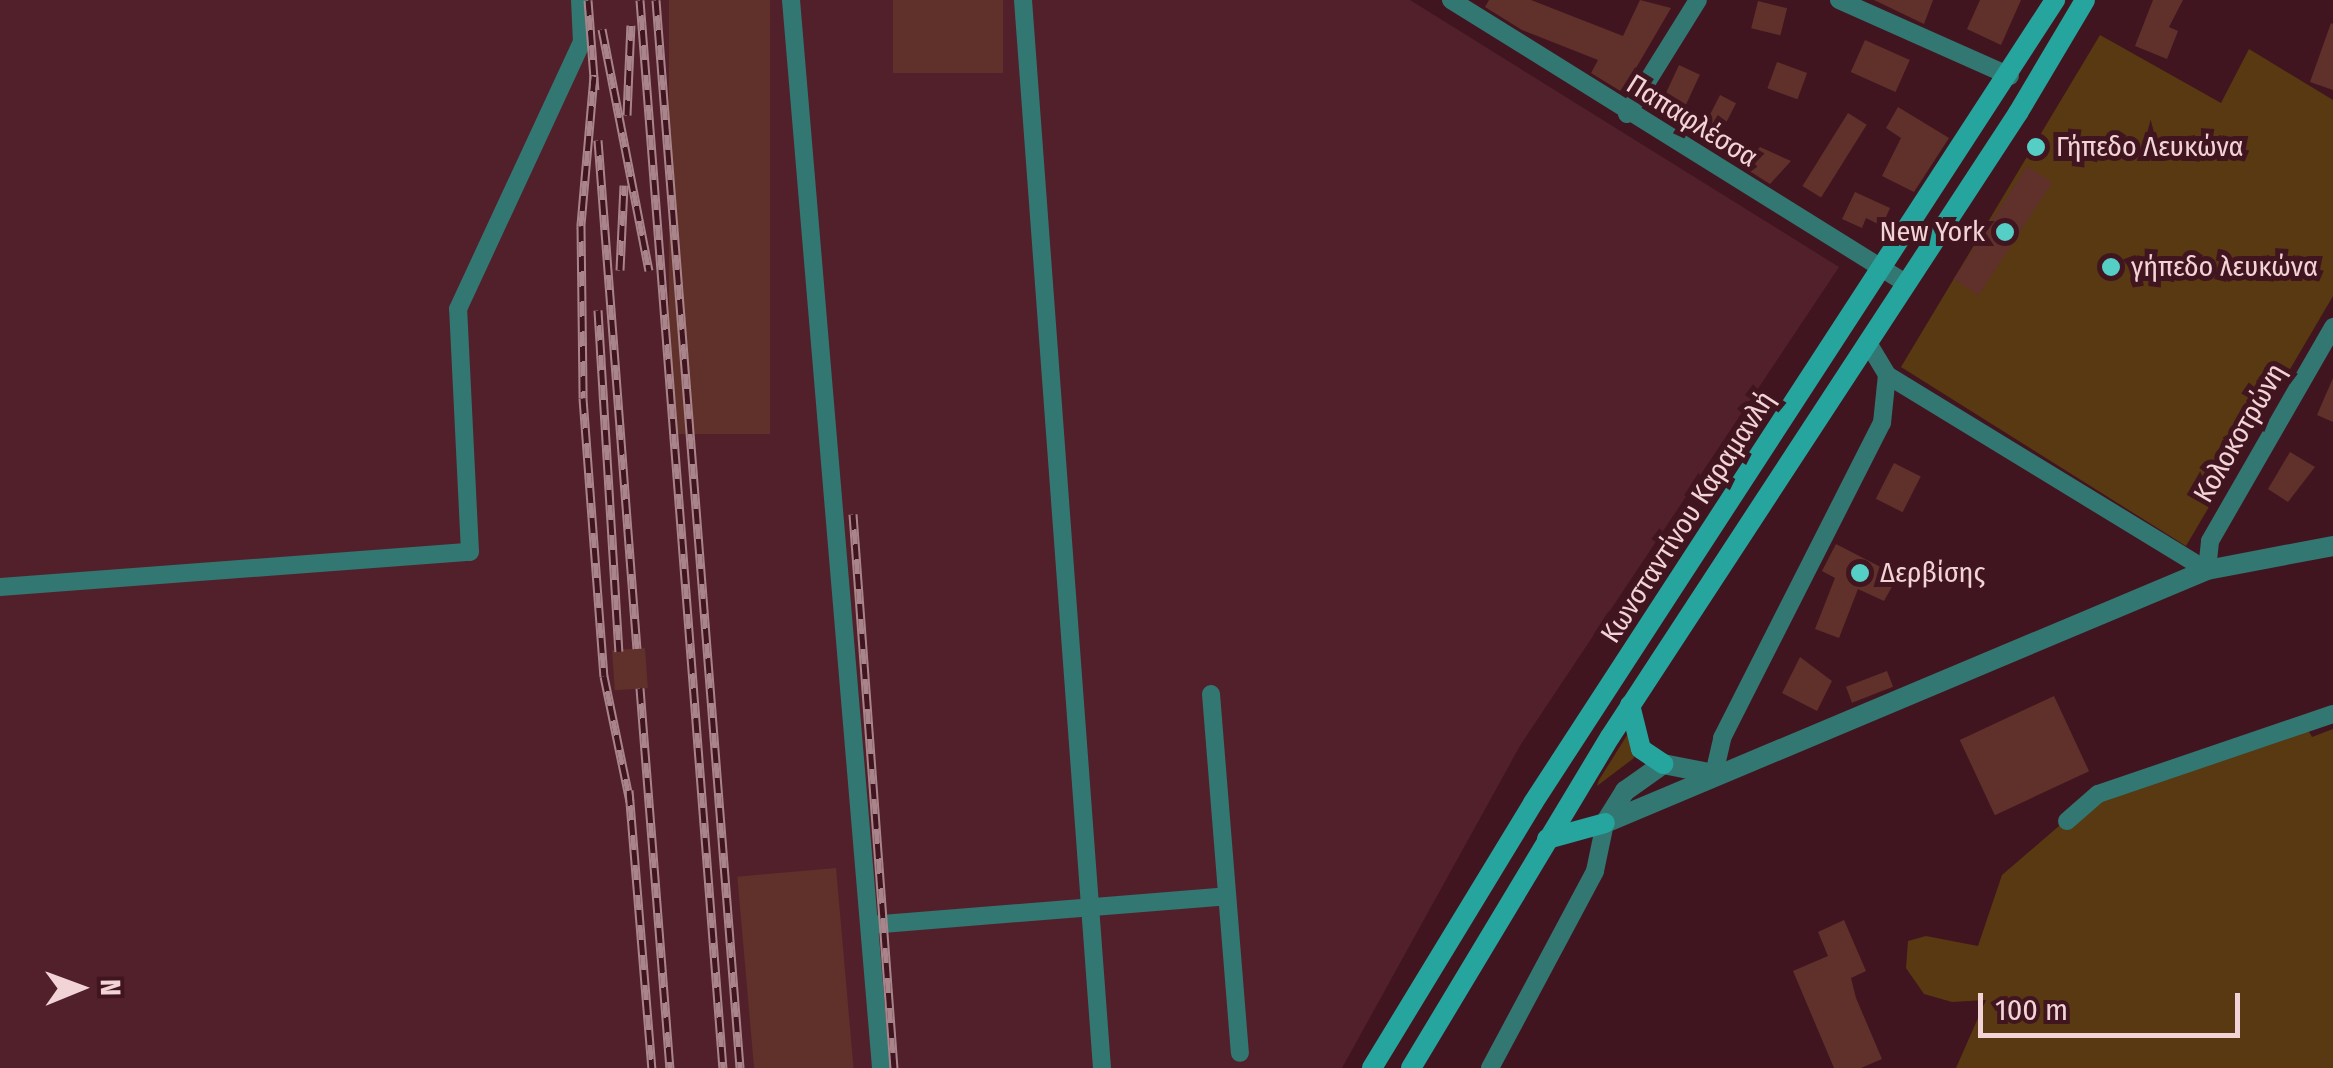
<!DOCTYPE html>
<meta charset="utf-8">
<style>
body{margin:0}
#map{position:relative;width:2333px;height:1068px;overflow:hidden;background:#41151f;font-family:"Fira Sans Condensed",sans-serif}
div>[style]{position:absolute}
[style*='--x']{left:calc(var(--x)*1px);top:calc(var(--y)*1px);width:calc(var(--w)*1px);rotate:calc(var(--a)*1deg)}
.built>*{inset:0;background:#52202b}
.green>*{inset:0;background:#583911}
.building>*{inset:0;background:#5f312a;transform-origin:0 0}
.minor>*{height:18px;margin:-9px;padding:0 9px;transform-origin:9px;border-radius:9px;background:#327772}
.tertiary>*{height:20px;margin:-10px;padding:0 10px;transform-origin:10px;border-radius:10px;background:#327772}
.secondary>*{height:20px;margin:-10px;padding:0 10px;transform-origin:10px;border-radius:10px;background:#25a59e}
.rail>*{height:9px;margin-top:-4.5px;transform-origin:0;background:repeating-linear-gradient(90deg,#41151f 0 15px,#a9858b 0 30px);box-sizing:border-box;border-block:2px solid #a9858b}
.dots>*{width:28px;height:28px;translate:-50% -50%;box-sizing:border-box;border:5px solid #41151f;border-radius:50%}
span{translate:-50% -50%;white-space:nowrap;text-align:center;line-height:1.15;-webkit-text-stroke:10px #41151f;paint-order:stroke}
.street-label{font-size:28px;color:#f2d4d7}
.poi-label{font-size:28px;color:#f2d4d7}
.left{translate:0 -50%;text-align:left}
.right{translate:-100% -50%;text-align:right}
.north{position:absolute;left:30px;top:938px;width:100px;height:100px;-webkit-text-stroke:8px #41151f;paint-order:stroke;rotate:89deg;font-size:28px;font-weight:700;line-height:40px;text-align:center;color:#f2d4d7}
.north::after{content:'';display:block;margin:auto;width:35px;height:45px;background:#f2d4d7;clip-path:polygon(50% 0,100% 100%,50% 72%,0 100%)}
.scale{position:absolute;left:1978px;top:993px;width:262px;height:45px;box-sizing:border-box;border:5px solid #f2d4d7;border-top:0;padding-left:12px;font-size:30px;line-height:35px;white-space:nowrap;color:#f2d4d7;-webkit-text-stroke:8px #41151f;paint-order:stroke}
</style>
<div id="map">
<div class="built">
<i style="clip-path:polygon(0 0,1410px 0,1839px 267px,1521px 744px,1342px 1068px,0 1068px)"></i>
</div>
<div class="green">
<i style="clip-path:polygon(2100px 35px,2221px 103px,2249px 49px,2333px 100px,2333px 296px,2186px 546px,1901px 367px)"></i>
<i style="clip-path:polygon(2306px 726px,2312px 737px,2333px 729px,2333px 1068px,1956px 1068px,1986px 1000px,1952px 1002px,1924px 994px,1906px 968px,1908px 941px,1926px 936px,1978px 946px,2002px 875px,2088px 801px)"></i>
<i style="clip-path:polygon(1629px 732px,1634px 758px,1597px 786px,1599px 780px)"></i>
</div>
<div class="building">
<i style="left:669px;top:0;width:101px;height:434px"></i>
<i style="left:893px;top:0;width:110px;height:73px"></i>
<i style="clip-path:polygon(1489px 0,1531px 0,1623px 36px,1640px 0,1671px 8px,1622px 92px,1591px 73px,1598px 60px,1522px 30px,1485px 7px)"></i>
<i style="clip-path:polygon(1874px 0,1933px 0,1924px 24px)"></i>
<i style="clip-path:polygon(1980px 0,2021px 0,2001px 45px,1967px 29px)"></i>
<i style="clip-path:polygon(2153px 0,2183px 0,2169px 27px,2178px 31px,2167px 59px,2135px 46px)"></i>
<i style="left:1758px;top:1px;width:30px;height:28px;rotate:14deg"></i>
<i style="clip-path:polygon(2331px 23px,2333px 24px,2333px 90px,2310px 82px)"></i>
<i style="left:1865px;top:40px;width:49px;height:35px;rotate:24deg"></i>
<i style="left:1777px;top:62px;width:32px;height:28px;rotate:20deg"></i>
<i style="left:1679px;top:65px;width:23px;height:41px;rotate:25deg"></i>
<i style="left:1720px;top:95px;width:18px;height:49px;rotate:27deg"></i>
<i style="clip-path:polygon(1898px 107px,1949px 138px,1914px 192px,1882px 176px,1901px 138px,1886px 128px)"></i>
<i style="left:1848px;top:113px;width:22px;height:86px;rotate:32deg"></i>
<i style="clip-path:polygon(1760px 147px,1791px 161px,1770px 184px,1743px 167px)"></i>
<i style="left:2027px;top:166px;width:30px;height:135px;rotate:33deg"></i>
<i style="clip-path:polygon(1855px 192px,1890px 208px,1882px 226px,1866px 218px,1862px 228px,1842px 219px)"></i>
<i style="clip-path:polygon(2333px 378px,2333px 422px,2317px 415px)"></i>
<i style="clip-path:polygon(2290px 452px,2315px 467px,2288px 502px,2268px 489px)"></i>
<i style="left:1894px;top:463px;width:30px;height:40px;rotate:27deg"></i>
<i style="clip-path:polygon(1836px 544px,1898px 576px,1884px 601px,1858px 589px,1839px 638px,1815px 629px,1835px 578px,1822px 571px)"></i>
<i style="left:645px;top:648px;width:40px;height:33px;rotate:86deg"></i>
<i style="clip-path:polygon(1800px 657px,1832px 681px,1817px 711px,1782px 693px)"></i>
<i style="left:1887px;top:671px;width:17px;height:44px;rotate:69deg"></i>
<i style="left:2054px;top:696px;width:83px;height:104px;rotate:65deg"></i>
<i style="left:836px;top:868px;width:201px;height:99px;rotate:85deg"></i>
<i style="clip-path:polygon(1844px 920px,1866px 971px,1851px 978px,1856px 998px,1882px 1059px,1861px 1068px,1834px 1068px,1793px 971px,1828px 956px,1818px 932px)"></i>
</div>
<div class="minor">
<i style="--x:791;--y:0;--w:1072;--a:85.18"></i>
<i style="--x:1023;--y:0;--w:1071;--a:85.77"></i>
<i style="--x:1451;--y:0;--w:537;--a:31.91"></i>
<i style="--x:1839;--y:0;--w:187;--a:24"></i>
<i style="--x:1627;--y:114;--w:134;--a:-58.1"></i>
<i style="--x:1868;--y:343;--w:37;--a:59"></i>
<i style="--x:1887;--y:375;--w:375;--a:31.4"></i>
<i style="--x:2207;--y:570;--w:29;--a:-84"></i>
<i style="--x:2210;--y:541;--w:247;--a:-60.1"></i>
<i style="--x:0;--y:587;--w:471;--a:-4.3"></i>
<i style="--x:470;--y:552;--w:243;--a:-92.8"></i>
<i style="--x:458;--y:309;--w:294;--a:-65.1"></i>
<i style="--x:582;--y:42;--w:42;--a:-92.7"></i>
<i style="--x:1211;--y:694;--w:360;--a:85.4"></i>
<i style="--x:1714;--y:774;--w:37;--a:-77"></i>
<i style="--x:1722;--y:738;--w:353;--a:-63.1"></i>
<i style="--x:1882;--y:423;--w:48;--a:-84.1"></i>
<i style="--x:2067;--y:821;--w:41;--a:-41.1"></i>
<i style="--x:2098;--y:794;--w:248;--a:-18.8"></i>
<i style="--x:870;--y:925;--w:358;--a:-4.6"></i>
<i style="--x:1490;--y:1068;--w:223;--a:-61.9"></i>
<i style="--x:1595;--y:871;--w:49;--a:-78.2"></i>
</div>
<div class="tertiary">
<i style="--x:1605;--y:823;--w:653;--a:-22.8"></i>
<i style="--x:2207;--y:570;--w:128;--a:-10.8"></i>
<i style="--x:1605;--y:823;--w:38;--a:-58"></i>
<i style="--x:1625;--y:791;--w:47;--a:-35.4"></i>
<i style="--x:1663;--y:764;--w:52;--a:11.1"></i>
</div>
<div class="secondary">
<i style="--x:1630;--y:705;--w:45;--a:76"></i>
<i style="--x:1641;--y:749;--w:27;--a:34"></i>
<i style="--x:1547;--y:839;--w:60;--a:-15.4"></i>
<i style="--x:1372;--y:1068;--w:310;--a:-58.7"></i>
<i style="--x:1533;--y:803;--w:958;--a:-56.97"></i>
<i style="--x:1411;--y:1068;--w:386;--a:-59"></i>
<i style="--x:1610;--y:737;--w:746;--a:-56.82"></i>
<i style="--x:2018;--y:113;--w:131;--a:-59.3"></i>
</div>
<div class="rail">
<i style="--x:588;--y:0;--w:90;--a:85.6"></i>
<i style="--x:640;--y:0;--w:1071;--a:85.56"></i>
<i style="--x:656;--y:0;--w:1071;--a:85.5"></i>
<i style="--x:602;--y:29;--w:246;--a:79"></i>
<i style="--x:594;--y:76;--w:151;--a:95"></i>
<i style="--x:581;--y:226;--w:172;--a:89.3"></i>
<i style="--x:583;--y:398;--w:279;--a:85.7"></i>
<i style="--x:604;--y:676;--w:128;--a:78.3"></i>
<i style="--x:627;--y:115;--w:90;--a:-87.5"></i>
<i style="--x:598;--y:140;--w:510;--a:85.62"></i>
<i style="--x:620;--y:270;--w:85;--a:-87.3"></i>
<i style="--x:598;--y:310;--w:342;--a:86.5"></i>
<i style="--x:853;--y:514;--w:556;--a:85.77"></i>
<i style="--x:640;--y:688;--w:381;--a:85.5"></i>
<i style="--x:629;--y:790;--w:279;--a:85.3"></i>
</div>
<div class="dots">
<i style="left:2036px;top:147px;background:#55cec6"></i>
<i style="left:2005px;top:232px;background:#55cec6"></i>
<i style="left:2111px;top:267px;background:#55cec6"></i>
<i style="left:1860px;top:573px;background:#55cec6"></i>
</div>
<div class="street-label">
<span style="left:1692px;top:121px;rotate:32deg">Παπαφλέσσα</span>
<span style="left:2240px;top:433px;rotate:-60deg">Κολοκοτρώνη</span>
<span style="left:1688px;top:517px;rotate:-57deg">Κωνσταντίνου Καραμανλή</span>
</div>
<div class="poi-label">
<span class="left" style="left:2056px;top:147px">Γήπεδο Λευκώνα</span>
<span class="right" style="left:1985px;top:232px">New York</span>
<span class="left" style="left:2131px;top:267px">γήπεδο λευκώνα</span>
<span class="left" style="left:1880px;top:573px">Δερβίσης</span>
</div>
<div class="north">N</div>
<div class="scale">100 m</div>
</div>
